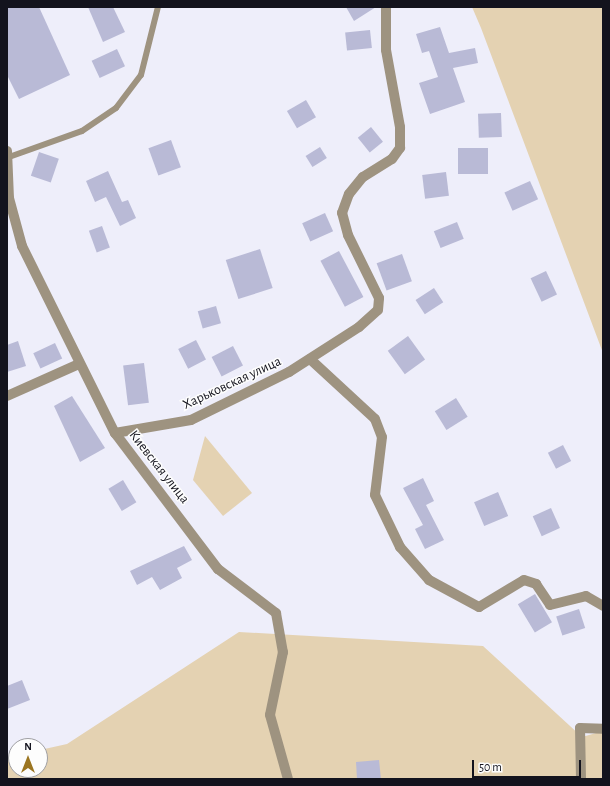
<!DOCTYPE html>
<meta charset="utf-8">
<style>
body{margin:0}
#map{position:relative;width:610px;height:786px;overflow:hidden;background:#eeeefa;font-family:"Alegreya Sans",sans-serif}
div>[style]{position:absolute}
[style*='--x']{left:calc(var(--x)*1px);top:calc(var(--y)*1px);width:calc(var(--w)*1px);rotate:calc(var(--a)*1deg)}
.green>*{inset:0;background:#e4d2b2}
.building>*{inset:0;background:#b9bad6;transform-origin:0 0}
.lane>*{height:6px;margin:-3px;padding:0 3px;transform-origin:3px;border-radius:3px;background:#9e9380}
.street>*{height:10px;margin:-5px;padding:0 5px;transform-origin:5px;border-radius:5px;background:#9e9380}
span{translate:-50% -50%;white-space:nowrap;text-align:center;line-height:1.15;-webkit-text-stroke:3px #fdfdfd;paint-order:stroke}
.street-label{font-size:14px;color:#13131d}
.frame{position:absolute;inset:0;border:8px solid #13131d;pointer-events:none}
.north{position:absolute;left:8px;top:738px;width:40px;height:40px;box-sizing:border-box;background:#fdfdfd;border:1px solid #9f9fa3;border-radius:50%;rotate:0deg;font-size:11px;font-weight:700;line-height:16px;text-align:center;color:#13131d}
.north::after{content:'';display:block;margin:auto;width:14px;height:18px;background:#9b7521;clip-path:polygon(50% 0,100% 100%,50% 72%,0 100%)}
.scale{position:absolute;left:472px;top:760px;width:109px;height:18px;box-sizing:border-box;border:2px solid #13131d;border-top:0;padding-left:5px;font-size:12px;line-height:14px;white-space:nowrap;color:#13131d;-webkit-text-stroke:3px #fdfdfd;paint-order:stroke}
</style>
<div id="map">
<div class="green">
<i style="clip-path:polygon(472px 7px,603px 7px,603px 353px,481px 28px)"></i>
<i style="clip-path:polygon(205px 436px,252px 493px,223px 516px,193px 480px)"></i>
<i style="clip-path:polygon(239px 632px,483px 646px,582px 737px,603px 731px,603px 779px,7px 779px,7px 757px,16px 755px,16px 770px,40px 770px,40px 750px,67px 744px)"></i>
</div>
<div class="building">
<i style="clip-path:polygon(7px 7px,39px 7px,70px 75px,19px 99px,7px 75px)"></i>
<i style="clip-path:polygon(88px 7px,113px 7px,125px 32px,103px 42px)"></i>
<i style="clip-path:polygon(346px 7px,376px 7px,354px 21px)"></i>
<i style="clip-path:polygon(440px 27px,449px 53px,475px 48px,478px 63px,453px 68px,465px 102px,430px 114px,419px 83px,438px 77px,429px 51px,422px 53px,416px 34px)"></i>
<i style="left:370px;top:30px;width:18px;height:25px;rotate:84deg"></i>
<i style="left:117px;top:49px;width:19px;height:28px;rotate:65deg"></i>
<i style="left:306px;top:100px;width:20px;height:22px;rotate:60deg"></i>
<i style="left:501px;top:113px;width:24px;height:23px;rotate:88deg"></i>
<i style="left:371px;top:127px;width:19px;height:17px;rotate:51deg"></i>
<i style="left:171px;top:140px;width:29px;height:24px;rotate:70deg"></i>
<i style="left:320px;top:147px;width:13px;height:17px;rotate:58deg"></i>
<i style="left:458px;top:148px;width:30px;height:26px"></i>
<i style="left:39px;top:152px;width:21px;height:25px;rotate:19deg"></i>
<i style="clip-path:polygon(108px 171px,122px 202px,128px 200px,136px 218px,120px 226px,106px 197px,95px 202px,86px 181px)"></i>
<i style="left:446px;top:172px;width:24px;height:24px;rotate:83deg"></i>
<i style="left:530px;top:181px;width:20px;height:28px;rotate:66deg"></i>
<i style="left:325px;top:213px;width:20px;height:25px;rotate:66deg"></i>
<i style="left:457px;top:222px;width:18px;height:25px;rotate:68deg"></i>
<i style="left:102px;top:226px;width:23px;height:14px;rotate:70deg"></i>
<i style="left:260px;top:249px;width:41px;height:36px;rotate:72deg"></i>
<i style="left:339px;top:251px;width:52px;height:21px;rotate:62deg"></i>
<i style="left:402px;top:254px;width:29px;height:27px;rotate:70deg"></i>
<i style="left:546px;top:271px;width:26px;height:17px;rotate:65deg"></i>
<i style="left:434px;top:288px;width:17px;height:22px;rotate:57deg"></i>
<i style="left:216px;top:306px;width:18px;height:19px;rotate:74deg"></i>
<i style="left:408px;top:336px;width:29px;height:25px;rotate:54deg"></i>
<i style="left:196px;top:340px;width:22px;height:20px;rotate:63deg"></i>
<i style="clip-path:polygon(18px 341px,26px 366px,7px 372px,7px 345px)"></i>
<i style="left:55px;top:343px;width:17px;height:24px;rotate:65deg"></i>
<i style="left:233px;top:346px;width:22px;height:24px;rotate:63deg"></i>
<i style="left:144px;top:363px;width:40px;height:21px;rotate:83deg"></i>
<i style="clip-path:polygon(72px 396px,105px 448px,80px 462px,54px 406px)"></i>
<i style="left:456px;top:398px;width:22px;height:25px;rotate:58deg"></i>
<i style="left:563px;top:445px;width:18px;height:17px;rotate:63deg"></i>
<i style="clip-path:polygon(423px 478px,434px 501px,426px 505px,444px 540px,425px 549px,415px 529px,423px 525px,403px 488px)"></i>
<i style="left:123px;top:480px;width:26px;height:17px;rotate:59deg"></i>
<i style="left:498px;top:492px;width:26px;height:26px;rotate:67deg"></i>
<i style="left:551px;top:508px;width:22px;height:20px;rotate:66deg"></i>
<i style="clip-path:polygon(184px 546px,192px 560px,177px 568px,182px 578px,160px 590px,152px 577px,137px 585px,130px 571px)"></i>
<i style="left:535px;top:594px;width:33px;height:20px;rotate:59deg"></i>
<i style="left:579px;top:609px;width:20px;height:24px;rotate:72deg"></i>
<i style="clip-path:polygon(22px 680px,30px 700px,7px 709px,7px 686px)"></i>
<i style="clip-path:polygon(379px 760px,381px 779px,357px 779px,356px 762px)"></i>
</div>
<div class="lane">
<i style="--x:9;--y:157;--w:77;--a:-19.6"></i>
<i style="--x:82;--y:131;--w:41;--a:-34.1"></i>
<i style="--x:116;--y:108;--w:41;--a:-52.9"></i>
<i style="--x:141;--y:75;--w:70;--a:-76"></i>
</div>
<div class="street">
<i style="--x:7;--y:151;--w:47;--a:87.6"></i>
<i style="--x:9;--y:198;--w:50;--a:74.8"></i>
<i style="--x:22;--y:246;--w:209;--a:63.6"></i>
<i style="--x:115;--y:433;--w:171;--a:52.9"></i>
<i style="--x:218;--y:569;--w:73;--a:37.2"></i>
<i style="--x:276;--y:613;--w:40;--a:80"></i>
<i style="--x:283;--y:652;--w:64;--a:101.7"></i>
<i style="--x:270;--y:715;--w:66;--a:74.3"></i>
<i style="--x:310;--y:359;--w:88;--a:42.7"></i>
<i style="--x:375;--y:419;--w:19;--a:69"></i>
<i style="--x:382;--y:437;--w:58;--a:96.9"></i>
<i style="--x:375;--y:495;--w:58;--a:64.3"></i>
<i style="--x:400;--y:547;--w:44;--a:48.7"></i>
<i style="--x:429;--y:580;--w:57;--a:28.4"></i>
<i style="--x:479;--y:607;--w:52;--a:-31"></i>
<i style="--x:524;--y:580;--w:13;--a:18"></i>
<i style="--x:536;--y:584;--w:25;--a:56"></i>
<i style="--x:550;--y:605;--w:37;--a:-14"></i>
<i style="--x:586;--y:596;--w:20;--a:30"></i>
<i style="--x:7;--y:396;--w:79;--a:-24"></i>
<i style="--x:115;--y:433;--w:77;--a:-9.7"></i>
<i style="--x:191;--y:420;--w:109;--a:-26.1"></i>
<i style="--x:289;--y:372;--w:83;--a:-32.7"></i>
<i style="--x:359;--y:327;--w:25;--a:-42"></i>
<i style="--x:378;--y:310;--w:12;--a:-85"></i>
<i style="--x:379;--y:298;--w:70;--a:-116.2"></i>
<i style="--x:348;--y:235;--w:23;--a:-105"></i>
<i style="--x:342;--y:213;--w:20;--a:-70"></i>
<i style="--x:349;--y:194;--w:22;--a:-51"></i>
<i style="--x:363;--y:177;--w:34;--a:-32"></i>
<i style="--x:392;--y:159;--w:14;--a:-54"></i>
<i style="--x:400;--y:148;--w:21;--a:-90"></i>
<i style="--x:400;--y:127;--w:78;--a:-100.3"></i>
<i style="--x:386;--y:50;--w:43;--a:-90"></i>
<i style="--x:581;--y:779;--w:51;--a:-91.1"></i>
<i style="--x:580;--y:728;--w:23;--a:2"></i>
</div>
<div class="street-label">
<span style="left:232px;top:383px;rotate:-25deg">Харьковская улица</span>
<span style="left:159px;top:467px;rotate:52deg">Киевская улица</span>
</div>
<div class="frame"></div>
<div class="north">N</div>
<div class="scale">50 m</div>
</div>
